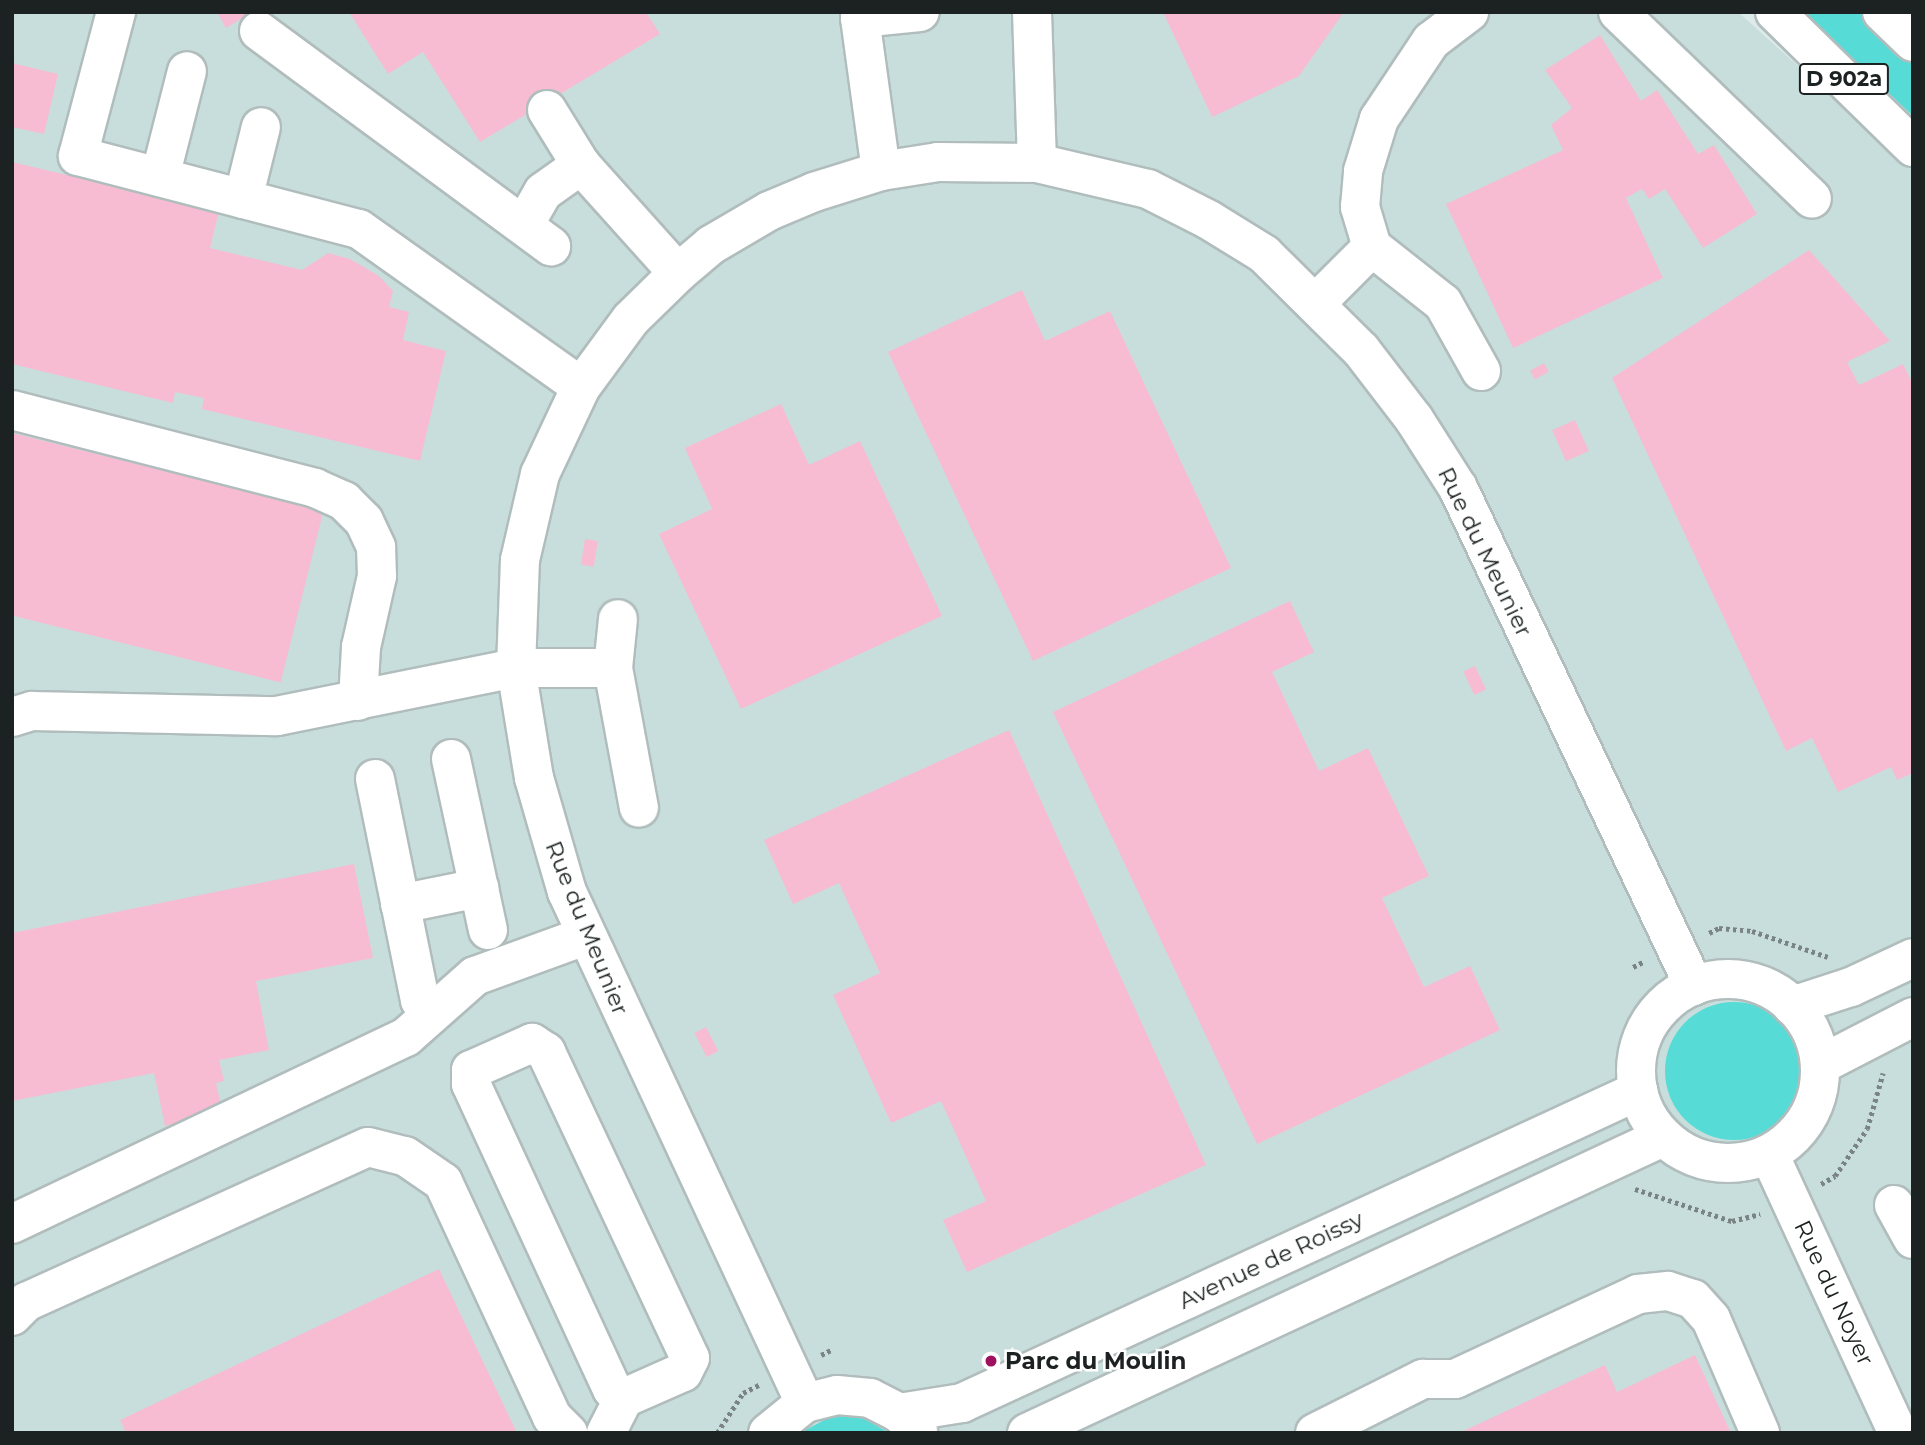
<!DOCTYPE html>
<style>
body{margin:0}
#map{position:relative;width:1925px;height:1445px;overflow:hidden;background:#dceae9;font-family:Montserrat,sans-serif}
div>[style]{position:absolute}
[style*='--x']{left:calc(var(--x)*1px);top:calc(var(--y)*1px);width:calc(var(--w)*1px);rotate:calc(var(--a)*1deg)}
.built>*{inset:0;background:#c8dedc}
.green>*{inset:0;background:#56dbd6}
.round{border-radius:50%}
.building>*{inset:0;background:#f7bcd2;transform-origin:0 0}
.path>*{height:4.5px;margin-top:-2.25px;transform-origin:0;background:repeating-linear-gradient(90deg,#7b8484 0 3.5px,transparent 0 7px)}
.roads{filter:drop-shadow(2px 0 #b0bdbc) drop-shadow(-2px 0 #b0bdbc) drop-shadow(0 2px #b0bdbc) drop-shadow(0 -2px #b0bdbc)}
.minor>*{height:38px;margin:-19px;padding:0 19px;transform-origin:19px;border-radius:19px;background:#fff}
.minor>.ring{margin:-19px;padding:0;box-sizing:content-box;background:none;border:38px solid #fff;border-radius:50%}
.major>*{height:38px;margin:-19px;padding:0 19px;transform-origin:19px;border-radius:19px;background:#fff}
.dots>*{width:19px;height:19px;translate:-50% -50%;box-sizing:border-box;border:4px solid #fff;border-radius:50%}
span{translate:-50% -50%;white-space:nowrap;text-align:center;line-height:1.15;-webkit-text-stroke:5px #fff;paint-order:stroke}
.shield-label span{padding:2px 5px;background:#fff;border:2px solid;border-radius:5px;-webkit-text-stroke-width:0}
.shield-label{font-size:21px;color:#1c2121;font-weight:700}
.street-label{font-size:23px;color:#1c2121}
.poi-label{font-size:23px;color:#1c2121;font-weight:700}
.left{translate:0 -50%;text-align:left}
.frame{position:absolute;inset:0;border:14px solid #1c2121;pointer-events:none}
</style>
<div id="map">
<div class="built">
<i style="clip-path:polygon(12px 12px,1738px 12px,1913px 169px,1913px 1433px,12px 1433px)"></i>
</div>
<div class="green">
<i style="clip-path:polygon(1802px 12px,1860px 12px,1913px 62px,1913px 116px)"></i>
<i class="round" style="left:1665px;top:1002px;width:138px;height:138px"></i>
<i style="clip-path:polygon(847px 1416px,865px 1419px,889px 1433px,800px 1433px,828px 1418px)"></i>
</div>
<div class="building">
<i style="clip-path:polygon(217px 12px,252px 12px,226px 28px)"></i>
<i style="clip-path:polygon(349px 12px,646px 12px,660px 34px,480px 142px,423px 52px,388px 74px)"></i>
<i style="clip-path:polygon(1163px 12px,1344px 12px,1299px 76px,1212px 117px)"></i>
<i style="clip-path:polygon(1600px 35px,1641px 101px,1657px 90px,1698px 154px,1714px 145px,1757px 214px,1703px 248px,1665px 189px,1649px 199px,1642px 189px,1626px 198px,1663px 278px,1513px 348px,1446px 204px,1563px 150px,1551px 125px,1572px 108px,1545px 70px)"></i>
<i style="clip-path:polygon(12px 63px,58px 74px,44px 134px,12px 127px)"></i>
<i style="clip-path:polygon(12px 162px,219px 211px,210px 248px,302px 270px,328px 253px,350px 259px,379px 276px,393px 291px,389px 307px,409px 312px,403px 340px,446px 351px,420px 461px,202px 409px,204px 398px,175px 392px,173px 403px,12px 364px)"></i>
<i style="clip-path:polygon(1809px 250px,1890px 341px,1847px 362px,1859px 385px,1903px 364px,1913px 384px,1913px 773px,1897px 780px,1891px 767px,1838px 792px,1812px 738px,1786px 751px,1612px 378px)"></i>
<i style="clip-path:polygon(1022px 290px,1045px 341px,1110px 311px,1231px 568px,1033px 661px,888px 352px)"></i>
<i style="left:1544px;top:363px;width:10px;height:16px;rotate:61deg"></i>
<i style="clip-path:polygon(781px 404px,809px 465px,860px 441px,942px 616px,741px 709px,659px 534px,712px 509px,685px 448px)"></i>
<i style="left:1575px;top:420px;width:34px;height:25px;rotate:66deg"></i>
<i style="left:12px;top:433px;width:321px;height:177px;rotate:14deg"></i>
<i style="left:585px;top:539px;width:13px;height:26px;rotate:9deg"></i>
<i style="clip-path:polygon(1290px 601px,1314px 652px,1272px 672px,1319px 771px,1368px 748px,1429px 876px,1382px 898px,1424px 987px,1470px 966px,1500px 1030px,1257px 1144px,1053px 712px)"></i>
<i style="left:1475px;top:666px;width:26px;height:13px;rotate:65deg"></i>
<i style="clip-path:polygon(1009px 730px,1206px 1165px,967px 1272px,943px 1220px,986px 1201px,941px 1101px,891px 1123px,833px 995px,880px 973px,839px 883px,793px 904px,764px 840px)"></i>
<i style="clip-path:polygon(354px 864px,373px 958px,256px 981px,269px 1050px,219px 1060px,224px 1081px,216px 1083px,223px 1114px,165px 1126px,154px 1073px,12px 1101px,12px 933px)"></i>
<i style="left:706px;top:1027px;width:27px;height:13px;rotate:63deg"></i>
<i style="clip-path:polygon(439px 1269px,517px 1433px,126px 1433px,120px 1420px)"></i>
<i style="clip-path:polygon(1695px 1355px,1731px 1433px,1459px 1433px,1605px 1365px,1617px 1392px)"></i>
</div>
<div class="path">
<i style="--x:1709;--y:933;--w:11;--a:-27"></i>
<i style="--x:1719;--y:928;--w:33;--a:5"></i>
<i style="--x:1752;--y:931;--w:80;--a:18.9"></i>
<i style="--x:1633;--y:967;--w:11;--a:-27"></i>
<i style="--x:1821;--y:1184;--w:16;--a:-30"></i>
<i style="--x:1835;--y:1176;--w:57;--a:-55.8"></i>
<i style="--x:1867;--y:1129;--w:58;--a:-74.1"></i>
<i style="--x:1635;--y:1189;--w:102;--a:18.3"></i>
<i style="--x:1732;--y:1221;--w:29;--a:-14"></i>
<i style="--x:821;--y:1355;--w:11;--a:-27"></i>
<i style="--x:717;--y:1433;--w:48;--a:-57"></i>
<i style="--x:743;--y:1393;--w:18;--a:-27"></i>
</div>
<div class="roads">
<div class="minor">
<i style="--x:116;--y:12;--w:149;--a:104.8"></i>
<i style="--x:78;--y:156;--w:290;--a:14.6"></i>
<i style="--x:359;--y:229;--w:272;--a:35.4"></i>
<i style="--x:1032;--y:12;--w:151;--a:88.1"></i>
<i style="--x:1618;--y:12;--w:269;--a:43.9"></i>
<i style="--x:259;--y:31;--w:363;--a:36.4"></i>
<i style="--x:547;--y:110;--w:65;--a:58.3"></i>
<i style="--x:581;--y:165;--w:145;--a:48.1"></i>
<i style="--x:881;--y:171;--w:154;--a:-97.8"></i>
<i style="--x:860;--y:18;--w:60;--a:-5.7"></i>
<i style="--x:160;--y:177;--w:109;--a:-75.7"></i>
<i style="--x:243;--y:199;--w:74;--a:-76"></i>
<i style="--x:524;--y:225;--w:38;--a:-60"></i>
<i style="--x:543;--y:192;--w:47;--a:-35.4"></i>
<i style="--x:1372;--y:247;--w:42;--a:-106.7"></i>
<i style="--x:1360;--y:207;--w:36;--a:-85"></i>
<i style="--x:1363;--y:171;--w:54;--a:-72.9"></i>
<i style="--x:1379;--y:119;--w:94;--a:-56.3"></i>
<i style="--x:1431;--y:41;--w:48;--a:-37.3"></i>
<i style="--x:1317;--y:302;--w:78;--a:-45"></i>
<i style="--x:1372;--y:247;--w:90;--a:38.3"></i>
<i style="--x:1443;--y:303;--w:78;--a:60.8"></i>
<i style="--x:12;--y:410;--w:313;--a:14.4"></i>
<i style="--x:315;--y:488;--w:32;--a:24"></i>
<i style="--x:344;--y:501;--w:28;--a:45"></i>
<i style="--x:364;--y:521;--w:29;--a:65"></i>
<i style="--x:376;--y:547;--w:29;--a:88"></i>
<i style="--x:377;--y:576;--w:73;--a:102.7"></i>
<i style="--x:361;--y:647;--w:54;--a:93.2"></i>
<i style="--x:613;--y:668;--w:142;--a:79.5"></i>
<i style="--x:12;--y:717;--w:21;--a:-17"></i>
<i style="--x:32;--y:711;--w:245;--a:1.2"></i>
<i style="--x:277;--y:716;--w:244;--a:-11.4"></i>
<i style="--x:516;--y:668;--w:97;--a:0"></i>
<i style="--x:613;--y:668;--w:49;--a:-84.2"></i>
<i style="--x:451;--y:759;--w:175;--a:77.8"></i>
<i style="--x:375;--y:779;--w:226;--a:78.5"></i>
<i style="--x:420;--y:1000;--w:17;--a:57"></i>
<i style="--x:400;--y:904;--w:81;--a:-11.4"></i>
<i class="ring" style="left:1636px;top:979px;width:146px;height:146px"></i>
<i style="--x:1792;--y:1006;--w:62;--a:-17.9"></i>
<i style="--x:1851;--y:987;--w:68;--a:-25.1"></i>
<i style="--x:532;--y:1043;--w:17;--a:33"></i>
<i style="--x:546;--y:1052;--w:338;--a:64.8"></i>
<i style="--x:690;--y:1358;--w:16;--a:117"></i>
<i style="--x:683;--y:1372;--w:64;--a:156.2"></i>
<i style="--x:624;--y:1398;--w:15;--a:-143"></i>
<i style="--x:612;--y:1389;--w:336;--a:-114.8"></i>
<i style="--x:471;--y:1084;--w:14;--a:-90"></i>
<i style="--x:471;--y:1070;--w:67;--a:-23.9"></i>
<i style="--x:1820;--y:1065;--w:105;--a:-27.3"></i>
<i style="--x:1769;--y:1154;--w:307;--a:65.2"></i>
<i style="--x:1894;--y:1205;--w:39;--a:61"></i>
<i style="--x:12;--y:1224;--w:436;--a:-25.4"></i>
<i style="--x:406;--y:1037;--w:92;--a:-41.5"></i>
<i style="--x:475;--y:976;--w:117;--a:-20"></i>
<i style="--x:12;--y:1316;--w:20;--a:-45"></i>
<i style="--x:26;--y:1302;--w:375;--a:-24.4"></i>
<i style="--x:368;--y:1147;--w:38;--a:14"></i>
<i style="--x:405;--y:1156;--w:46;--a:34.4"></i>
<i style="--x:443;--y:1182;--w:259;--a:65.1"></i>
<i style="--x:552;--y:1417;--w:23;--a:45"></i>
<i style="--x:805;--y:1403;--w:564;--a:-114.97"></i>
<i style="--x:567;--y:892;--w:119;--a:-106.1"></i>
<i style="--x:534;--y:778;--w:111;--a:-99.3"></i>
<i style="--x:516;--y:668;--w:108;--a:-87.9"></i>
<i style="--x:520;--y:560;--w:88;--a:-76.9"></i>
<i style="--x:540;--y:474;--w:96;--a:-64.8"></i>
<i style="--x:581;--y:387;--w:84;--a:-53.7"></i>
<i style="--x:631;--y:319;--w:66;--a:-44.4"></i>
<i style="--x:678;--y:273;--w:43;--a:-40.3"></i>
<i style="--x:711;--y:245;--w:67;--a:-30.4"></i>
<i style="--x:769;--y:211;--w:49;--a:-22.9"></i>
<i style="--x:814;--y:192;--w:70;--a:-17.4"></i>
<i style="--x:881;--y:171;--w:58;--a:-9"></i>
<i style="--x:938;--y:162;--w:99;--a:0.6"></i>
<i style="--x:1037;--y:163;--w:114;--a:13.2"></i>
<i style="--x:1148;--y:189;--w:68;--a:26.9"></i>
<i style="--x:1209;--y:220;--w:65;--a:31.7"></i>
<i style="--x:1264;--y:254;--w:136;--a:44.7"></i>
<i style="--x:1361;--y:350;--w:87;--a:52.5"></i>
<i style="--x:1414;--y:419;--w:82;--a:57.5"></i>
<i style="--x:1458;--y:488;--w:551;--a:64.64"></i>
<i style="--x:899;--y:1413;--w:64;--a:-9"></i>
<i style="--x:962;--y:1403;--w:745;--a:-24.78"></i>
<i style="--x:606;--y:1433;--w:39;--a:-63"></i>
<i style="--x:768;--y:1433;--w:48;--a:-39"></i>
<i style="--x:805;--y:1403;--w:33;--a:-14"></i>
<i style="--x:837;--y:1395;--w:33;--a:5"></i>
<i style="--x:870;--y:1398;--w:33;--a:27"></i>
<i style="--x:899;--y:1413;--w:26;--a:43"></i>
<i style="--x:1027;--y:1433;--w:702;--a:-24.96"></i>
<i style="--x:1315;--y:1433;--w:121;--a:-26.6"></i>
<i style="--x:1423;--y:1379;--w:32;--a:0"></i>
<i style="--x:1455;--y:1379;--w:202;--a:-24.9"></i>
<i style="--x:1638;--y:1294;--w:30;--a:-6"></i>
<i style="--x:1668;--y:1291;--w:26;--a:18"></i>
<i style="--x:1693;--y:1299;--w:27;--a:48"></i>
<i style="--x:1711;--y:1319;--w:124;--a:66.7"></i>
</div>
<div class="major">
<i style="--x:1775;--y:12;--w:193;--a:44.4"></i>
<i style="--x:1882;--y:12;--w:43;--a:44.1"></i>
</div>
</div>
<div class="dots">
<i style="left:991px;top:1361px;background:#9e115e"></i>
</div>
<div class="shield-label">
<span style="left:1844px;top:79px">D 902a</span>
</div>
<div class="street-label">
<span style="left:1485px;top:552px;rotate:64deg">Rue du Meunier</span>
<span style="left:587px;top:928px;rotate:68deg">Rue du Meunier</span>
<span style="left:1271px;top:1260px;rotate:-25deg">Avenue de Roissy</span>
<span style="left:1834px;top:1293px;rotate:65deg">Rue du Noyer</span>
</div>
<div class="poi-label">
<span class="left" style="left:1005px;top:1361px">Parc du Moulin</span>
</div>
<div class="frame"></div>
</div>
